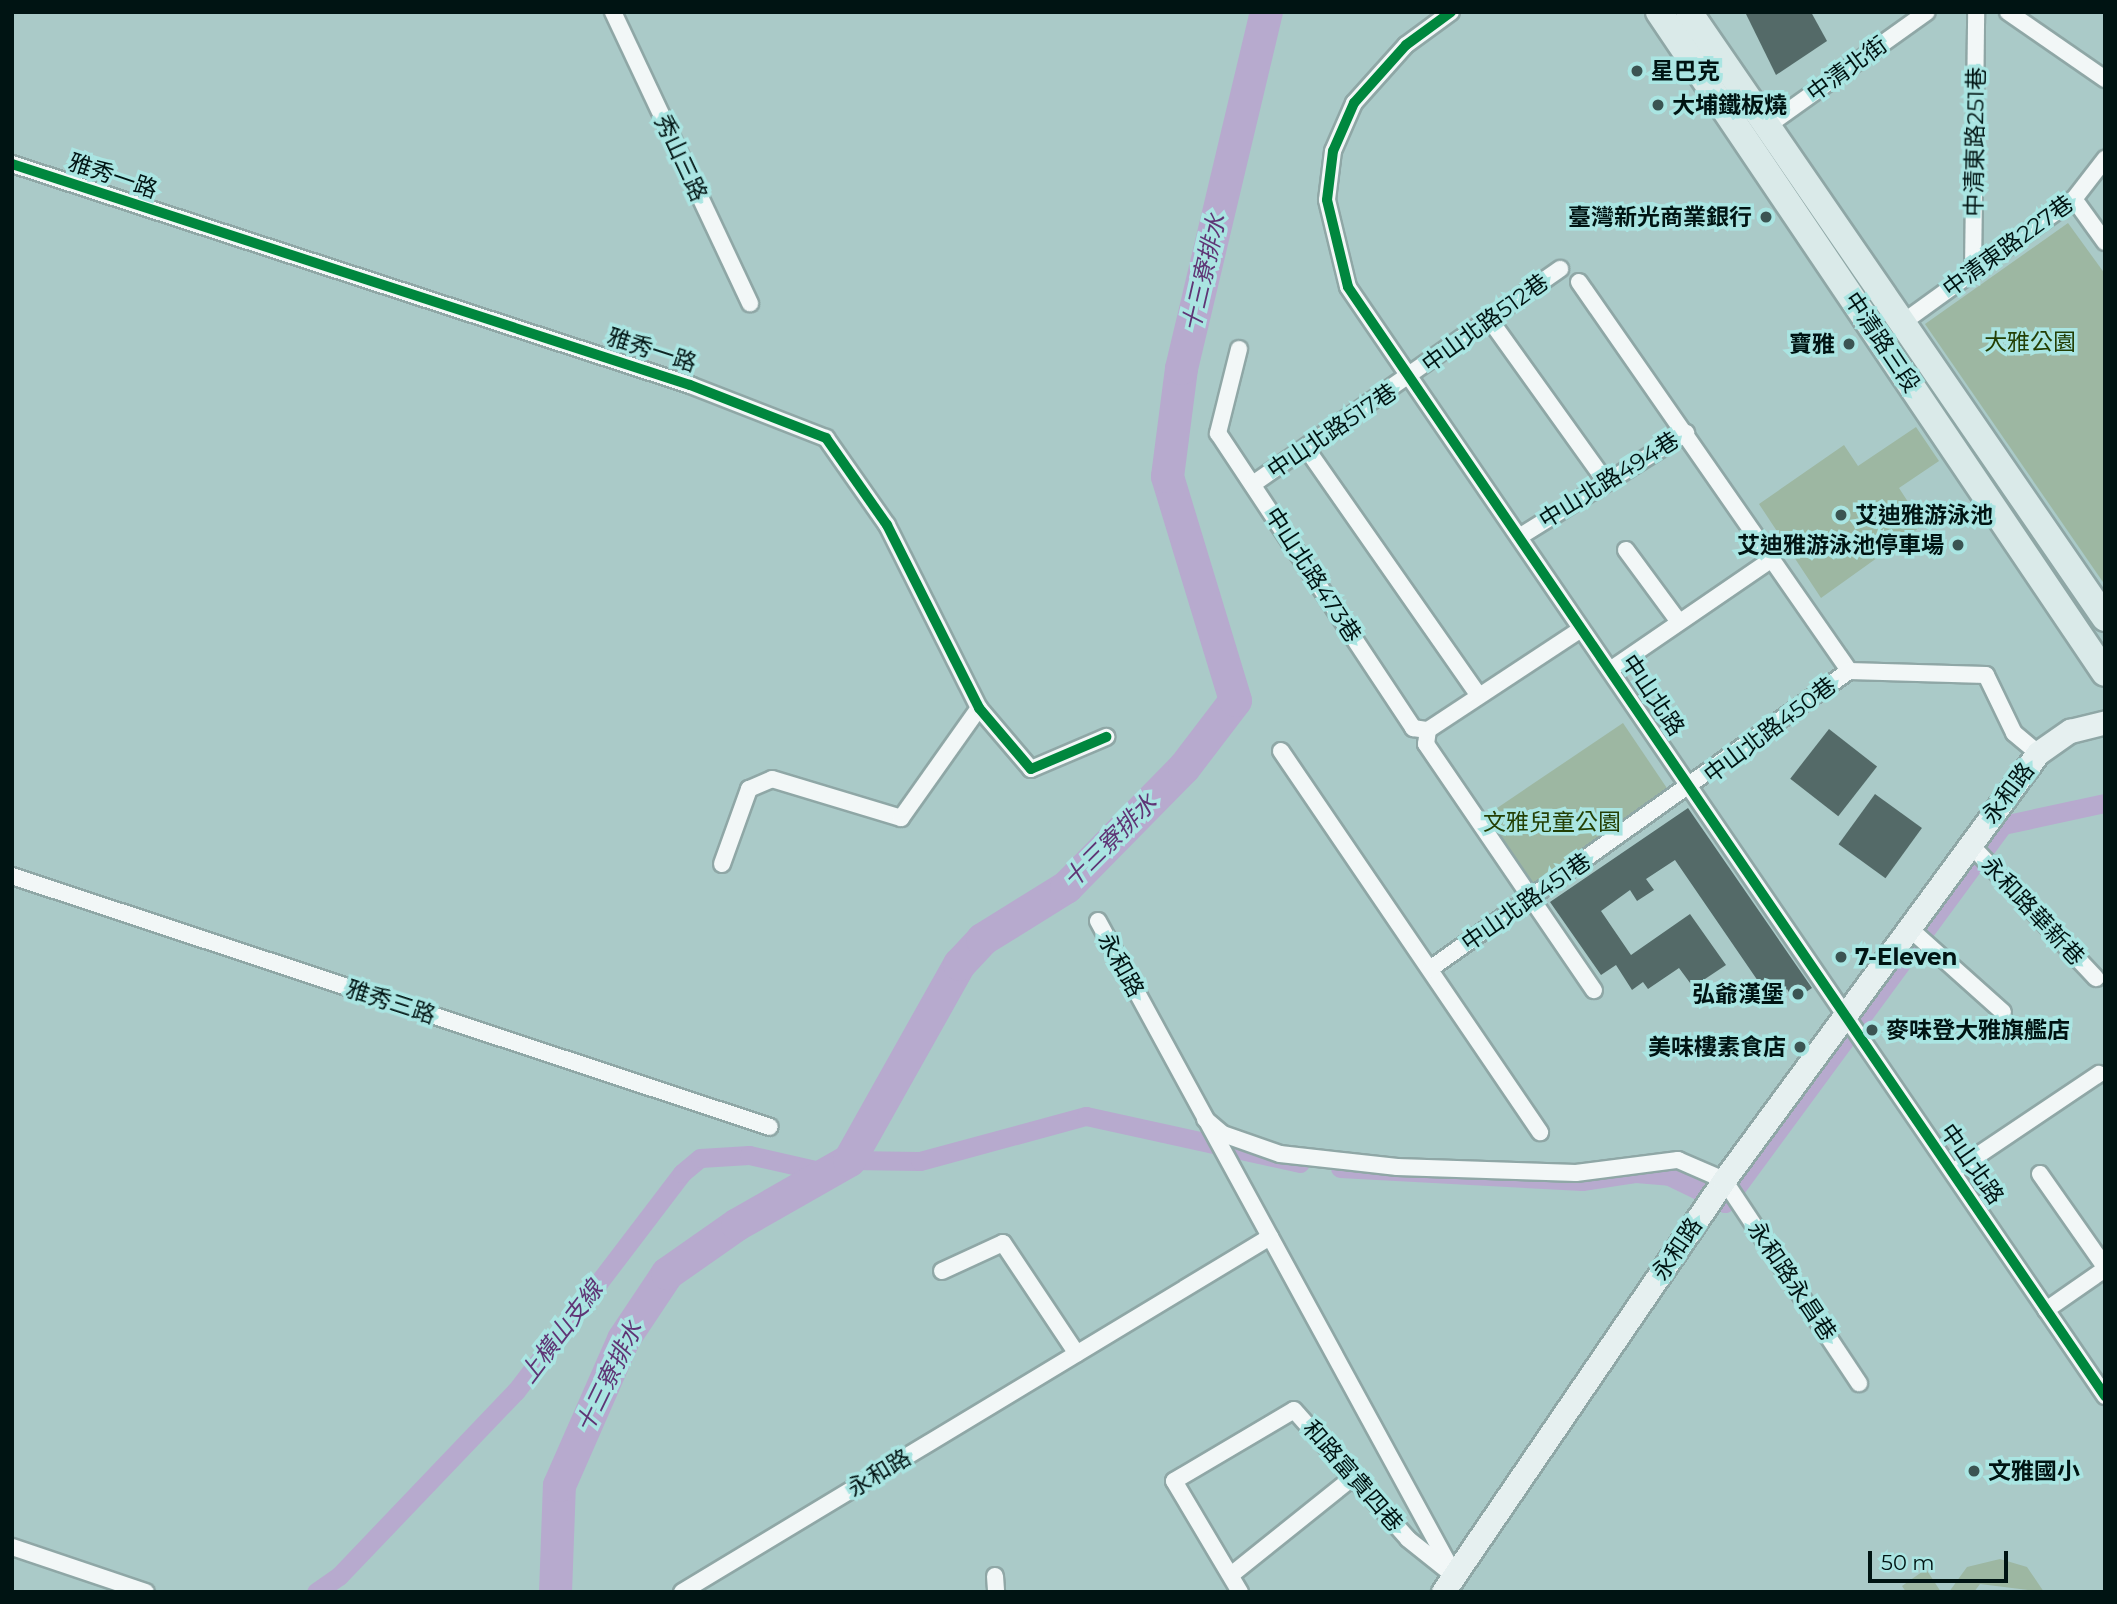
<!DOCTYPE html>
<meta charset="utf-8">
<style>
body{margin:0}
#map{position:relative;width:2117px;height:1604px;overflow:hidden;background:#aacac8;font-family:Montserrat,"Noto Sans TC",sans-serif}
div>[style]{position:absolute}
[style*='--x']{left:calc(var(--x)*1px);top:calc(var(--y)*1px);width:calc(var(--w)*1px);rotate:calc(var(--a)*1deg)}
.green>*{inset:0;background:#9db7a2;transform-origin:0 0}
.canal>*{height:19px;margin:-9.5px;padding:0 9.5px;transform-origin:9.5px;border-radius:9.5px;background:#b7aace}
.river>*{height:33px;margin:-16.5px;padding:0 16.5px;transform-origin:16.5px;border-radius:16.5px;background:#b7aace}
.building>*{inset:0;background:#546a68;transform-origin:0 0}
.roads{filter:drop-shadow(2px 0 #8fa7a6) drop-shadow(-2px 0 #8fa7a6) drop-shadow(0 2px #8fa7a6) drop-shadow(0 -2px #8fa7a6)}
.street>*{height:16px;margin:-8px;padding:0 8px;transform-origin:8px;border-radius:8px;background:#f2f7f7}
.secondary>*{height:23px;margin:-11.5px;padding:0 11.5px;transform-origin:11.5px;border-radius:11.5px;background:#e6f0f0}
.primary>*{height:26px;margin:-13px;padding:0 13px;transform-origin:13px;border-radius:13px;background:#daeae9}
.cycleway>*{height:10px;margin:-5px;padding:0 5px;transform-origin:5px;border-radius:5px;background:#00873e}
.dots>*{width:19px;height:19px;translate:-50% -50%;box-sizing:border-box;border:4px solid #aae5e2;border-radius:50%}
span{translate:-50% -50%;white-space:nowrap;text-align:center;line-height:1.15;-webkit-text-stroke:7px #aae5e2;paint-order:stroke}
.street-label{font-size:23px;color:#001413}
.poi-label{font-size:23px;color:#001413;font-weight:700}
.left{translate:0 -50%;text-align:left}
.right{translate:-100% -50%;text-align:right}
.park-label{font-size:23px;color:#233f04}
.water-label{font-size:24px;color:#5f3575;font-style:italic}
.frame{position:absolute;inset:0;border:14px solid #001413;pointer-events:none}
.scale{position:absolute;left:1868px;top:1551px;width:140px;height:32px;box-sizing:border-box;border:4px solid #001413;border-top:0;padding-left:9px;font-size:21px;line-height:24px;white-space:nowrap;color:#001413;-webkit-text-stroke:5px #aae5e2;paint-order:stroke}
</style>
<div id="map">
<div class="green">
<i style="clip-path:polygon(2068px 223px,2105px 274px,2105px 585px,1925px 324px)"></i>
<i style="clip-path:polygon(1916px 427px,1939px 461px,1899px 488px,1923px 525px,1821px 598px,1759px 504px,1844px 445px,1858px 466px)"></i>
<i style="left:1623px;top:723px;width:85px;height:167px;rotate:56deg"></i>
<i style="clip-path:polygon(2000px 1559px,2027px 1567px,2044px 1592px,1980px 1584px,1974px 1592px,1949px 1592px,1967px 1567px)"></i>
<i style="clip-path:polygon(1926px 1569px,1941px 1592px,1906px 1592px,1902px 1586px)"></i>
</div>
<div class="canal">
<i style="--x:849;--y:1160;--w:71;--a:0.8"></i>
<i style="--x:920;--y:1161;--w:172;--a:-15.2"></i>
<i style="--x:1086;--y:1116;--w:219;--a:12.4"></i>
<i style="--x:1340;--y:1168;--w:242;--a:3.1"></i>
<i style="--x:1582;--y:1181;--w:55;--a:-8.4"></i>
<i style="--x:1636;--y:1173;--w:33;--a:5"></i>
<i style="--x:1669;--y:1176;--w:62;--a:25.7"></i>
<i style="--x:1725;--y:1203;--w:469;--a:-53.7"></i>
<i style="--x:2003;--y:825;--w:104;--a:-12.2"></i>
<i style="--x:316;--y:1592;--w:28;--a:-35"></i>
<i style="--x:339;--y:1576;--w:256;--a:-46.3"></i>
<i style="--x:516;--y:1391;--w:274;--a:-52.7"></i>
<i style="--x:682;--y:1173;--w:23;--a:-40"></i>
<i style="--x:700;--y:1158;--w:49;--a:-3.5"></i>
<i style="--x:749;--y:1155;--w:86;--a:12.7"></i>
</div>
<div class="river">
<i style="--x:555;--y:1592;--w:107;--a:-87.9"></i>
<i style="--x:559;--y:1485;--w:159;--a:-66.3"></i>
<i style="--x:623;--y:1339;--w:79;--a:-56.3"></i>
<i style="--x:667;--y:1273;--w:85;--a:-35"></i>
<i style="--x:737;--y:1224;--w:129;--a:-29.7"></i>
<i style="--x:849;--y:1160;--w:225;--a:-60.7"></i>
<i style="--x:959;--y:964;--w:34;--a:-47"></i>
<i style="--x:982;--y:939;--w:99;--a:-31.8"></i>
<i style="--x:1066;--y:887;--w:168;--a:-45.5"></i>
<i style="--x:1184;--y:767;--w:84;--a:-52.7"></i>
<i style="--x:1235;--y:700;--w:234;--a:-106.9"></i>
<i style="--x:1167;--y:476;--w:109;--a:-82.6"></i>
<i style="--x:1181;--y:368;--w:366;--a:-76.6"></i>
</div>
<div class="building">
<i style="clip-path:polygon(1745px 12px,1811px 12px,1827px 41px,1776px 75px)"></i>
<i style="left:1829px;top:729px;width:61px;height:63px;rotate:38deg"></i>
<i style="left:1875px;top:794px;width:58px;height:62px;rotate:36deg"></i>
<i style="clip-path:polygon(1688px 808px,1812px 988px,1794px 1000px,1787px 989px,1771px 1000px,1675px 860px,1646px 879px,1654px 890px,1637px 901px,1630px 890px,1601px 911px,1631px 955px,1690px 914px,1726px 965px,1693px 987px,1679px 968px,1648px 989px,1643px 982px,1632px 990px,1616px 965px,1601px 975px,1550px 902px)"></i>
</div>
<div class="roads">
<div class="street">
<i style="--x:613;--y:12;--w:322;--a:64.8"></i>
<i style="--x:1451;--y:12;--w:56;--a:143.7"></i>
<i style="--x:1406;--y:45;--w:78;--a:131.9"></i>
<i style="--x:1354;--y:103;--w:52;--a:113.6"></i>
<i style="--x:1333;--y:151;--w:49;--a:97"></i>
<i style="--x:1327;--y:200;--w:89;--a:76.4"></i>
<i style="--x:1348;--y:287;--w:1343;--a:55.68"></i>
<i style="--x:2008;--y:12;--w:118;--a:34.6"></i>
<i style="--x:1767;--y:126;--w:196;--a:-35.5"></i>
<i style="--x:12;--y:164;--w:713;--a:18.05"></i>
<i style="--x:690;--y:385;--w:146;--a:21.3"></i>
<i style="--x:826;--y:438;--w:106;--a:55"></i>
<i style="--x:887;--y:525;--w:205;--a:63.3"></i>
<i style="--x:979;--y:708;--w:80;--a:49.6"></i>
<i style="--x:1031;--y:769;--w:82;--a:-23.1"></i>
<i style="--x:2074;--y:199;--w:53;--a:54.2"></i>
<i style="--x:1973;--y:272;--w:260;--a:-89.3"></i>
<i style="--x:1579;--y:282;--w:474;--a:55.2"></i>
<i style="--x:1490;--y:320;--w:199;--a:54.4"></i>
<i style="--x:1902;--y:323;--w:212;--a:-35.8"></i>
<i style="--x:2074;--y:199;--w:51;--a:-52.2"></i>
<i style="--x:1239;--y:349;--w:87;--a:104"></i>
<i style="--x:1218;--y:433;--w:354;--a:56.5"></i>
<i style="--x:1413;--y:728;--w:15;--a:8"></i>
<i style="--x:1428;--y:730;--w:183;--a:-33.4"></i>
<i style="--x:1306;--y:448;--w:302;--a:55.1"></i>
<i style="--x:1253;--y:484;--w:375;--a:-35"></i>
<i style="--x:1519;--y:537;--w:197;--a:-31.9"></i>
<i style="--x:1626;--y:550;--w:89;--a:53.6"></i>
<i style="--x:1610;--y:670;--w:196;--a:-34.4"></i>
<i style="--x:1849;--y:671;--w:137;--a:1.7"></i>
<i style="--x:1986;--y:675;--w:64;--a:64.2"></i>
<i style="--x:2014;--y:733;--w:31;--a:40"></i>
<i style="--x:1428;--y:730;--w:14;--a:98"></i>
<i style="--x:1426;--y:744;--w:298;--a:55.7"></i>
<i style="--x:1281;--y:751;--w:461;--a:55.8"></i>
<i style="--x:1970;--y:844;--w:184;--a:46.8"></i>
<i style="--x:722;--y:864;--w:80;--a:-70.2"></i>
<i style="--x:749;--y:789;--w:25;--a:-23"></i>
<i style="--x:772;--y:779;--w:135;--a:16.8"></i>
<i style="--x:901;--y:818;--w:135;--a:-54.7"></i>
<i style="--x:12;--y:876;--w:798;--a:18.32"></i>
<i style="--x:1098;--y:921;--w:746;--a:61.41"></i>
<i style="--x:1909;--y:928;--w:126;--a:41.8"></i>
<i style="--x:1430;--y:969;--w:514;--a:-35.42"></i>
<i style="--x:1205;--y:1119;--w:23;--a:40"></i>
<i style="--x:1223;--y:1134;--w:60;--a:19.3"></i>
<i style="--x:1280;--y:1154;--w:118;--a:6.3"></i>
<i style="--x:1397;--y:1167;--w:179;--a:1.9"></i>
<i style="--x:1576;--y:1173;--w:103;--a:-7.3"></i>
<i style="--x:1678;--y:1160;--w:50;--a:23.5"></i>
<i style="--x:1724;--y:1180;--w:244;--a:56.4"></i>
<i style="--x:1953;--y:1172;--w:176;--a:-33.9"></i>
<i style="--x:2040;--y:1174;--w:113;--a:55"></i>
<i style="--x:942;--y:1271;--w:67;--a:-24.7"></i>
<i style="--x:1003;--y:1243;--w:133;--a:56.3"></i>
<i style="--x:2046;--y:1310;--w:72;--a:-34.8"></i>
<i style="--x:12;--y:1547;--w:141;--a:18.6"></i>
<i style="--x:1231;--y:1575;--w:155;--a:-38.7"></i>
<i style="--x:995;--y:1576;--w:16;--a:86"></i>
<i style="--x:682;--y:1592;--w:687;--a:-31.12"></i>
<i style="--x:1240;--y:1592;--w:129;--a:-120.7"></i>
<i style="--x:1174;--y:1481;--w:139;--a:-30.6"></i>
<i style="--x:1294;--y:1410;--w:172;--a:48.5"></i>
<i style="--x:1408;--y:1539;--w:50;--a:38.5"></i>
</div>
<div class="secondary">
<i style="--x:1443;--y:1592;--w:499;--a:-55.7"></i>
<i style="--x:1724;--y:1180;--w:530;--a:-53.67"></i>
<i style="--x:2038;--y:753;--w:39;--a:-35"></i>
<i style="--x:2070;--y:731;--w:36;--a:-14"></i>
</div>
<div class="primary">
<i style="--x:1659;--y:12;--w:797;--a:55.99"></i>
<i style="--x:1689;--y:12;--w:735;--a:55.53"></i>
</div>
</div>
<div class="cycleway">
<i style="--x:1451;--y:12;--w:56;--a:143.7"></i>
<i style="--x:1406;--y:45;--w:78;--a:131.9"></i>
<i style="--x:1354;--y:103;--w:52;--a:113.6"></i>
<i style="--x:1333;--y:151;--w:49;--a:97"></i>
<i style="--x:1327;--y:200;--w:89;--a:76.4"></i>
<i style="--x:1348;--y:287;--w:1343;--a:55.68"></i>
<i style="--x:12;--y:164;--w:713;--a:18.05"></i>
<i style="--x:690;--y:385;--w:146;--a:21.3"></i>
<i style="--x:826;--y:438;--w:106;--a:55"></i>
<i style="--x:887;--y:525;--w:205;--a:63.3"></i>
<i style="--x:979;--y:708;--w:80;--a:49.6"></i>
<i style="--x:1031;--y:769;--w:82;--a:-23.1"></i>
</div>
<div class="dots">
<i style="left:1637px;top:71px;background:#3b5452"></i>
<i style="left:1658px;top:105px;background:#3b5452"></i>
<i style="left:1766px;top:217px;background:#3b5452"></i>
<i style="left:1849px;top:344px;background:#3b5452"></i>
<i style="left:1841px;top:515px;background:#3b5452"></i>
<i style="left:1958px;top:545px;background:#3b5452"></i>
<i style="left:1841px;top:957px;background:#3b5452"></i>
<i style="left:1798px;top:994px;background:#3b5452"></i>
<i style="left:1872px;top:1030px;background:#3b5452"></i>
<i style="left:1800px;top:1047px;background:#3b5452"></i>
<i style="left:1974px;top:1471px;background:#3b5452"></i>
</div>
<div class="street-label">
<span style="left:1847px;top:69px;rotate:-36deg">中清北街</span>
<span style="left:1975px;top:142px;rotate:-89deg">中清東路251巷</span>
<span style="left:681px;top:158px;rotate:65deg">秀山三路</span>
<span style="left:113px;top:176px;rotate:19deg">雅秀一路</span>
<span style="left:2008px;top:246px;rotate:-36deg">中清東路227巷</span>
<span style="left:1485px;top:323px;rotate:-36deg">中山北路512巷</span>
<span style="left:1882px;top:342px;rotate:56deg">中清路三段</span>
<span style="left:652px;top:350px;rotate:18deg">雅秀一路</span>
<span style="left:1332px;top:431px;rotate:-34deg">中山北路517巷</span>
<span style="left:1609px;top:480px;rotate:-32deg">中山北路494巷</span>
<span style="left:1313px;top:575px;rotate:57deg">中山北路473巷</span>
<span style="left:1653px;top:695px;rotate:56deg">中山北路</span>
<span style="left:1770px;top:730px;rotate:-37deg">中山北路450巷</span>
<span style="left:2008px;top:793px;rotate:-53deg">永和路</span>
<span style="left:1526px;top:902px;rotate:-35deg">中山北路451巷</span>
<span style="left:2033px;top:911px;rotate:47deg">永和路華新巷</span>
<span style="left:1121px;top:965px;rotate:61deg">永和路</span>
<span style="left:391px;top:1002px;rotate:18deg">雅秀三路</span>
<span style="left:1972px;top:1164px;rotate:55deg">中山北路</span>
<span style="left:1677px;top:1249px;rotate:-56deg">永和路</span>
<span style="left:1792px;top:1281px;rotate:56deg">永和路永昌巷</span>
<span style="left:879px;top:1473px;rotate:-31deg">永和路</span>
<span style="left:1353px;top:1476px;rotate:49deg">和路富貴四巷</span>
</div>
<div class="poi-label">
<span class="left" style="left:1651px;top:71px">星巴克</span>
<span class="left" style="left:1672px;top:105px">大埔鐵板燒</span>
<span class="right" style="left:1752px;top:217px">臺灣新光商業銀行</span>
<span class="right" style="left:1835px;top:344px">寶雅</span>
<span class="left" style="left:1855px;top:515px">艾迪雅游泳池</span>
<span class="right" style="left:1944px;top:545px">艾迪雅游泳池停車場</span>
<span class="left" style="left:1855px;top:957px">7-Eleven</span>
<span class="right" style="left:1784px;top:994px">弘爺漢堡</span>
<span class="left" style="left:1886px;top:1030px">麥味登大雅旗艦店</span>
<span class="right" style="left:1786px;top:1047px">美味樓素食店</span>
<span class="left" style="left:1988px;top:1471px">文雅國小</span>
</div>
<div class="park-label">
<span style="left:2030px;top:342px">大雅公園</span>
<span style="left:1552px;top:822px">文雅兒童公園</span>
</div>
<div class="water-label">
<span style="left:1204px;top:273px;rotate:-77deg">十三寮排水</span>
<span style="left:1110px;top:841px;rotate:-45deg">十三寮排水</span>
<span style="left:561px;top:1332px;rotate:-53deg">上橫山支線</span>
<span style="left:609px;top:1377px;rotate:-64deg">十三寮排水</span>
</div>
<div class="frame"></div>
<div class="scale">50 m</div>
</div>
